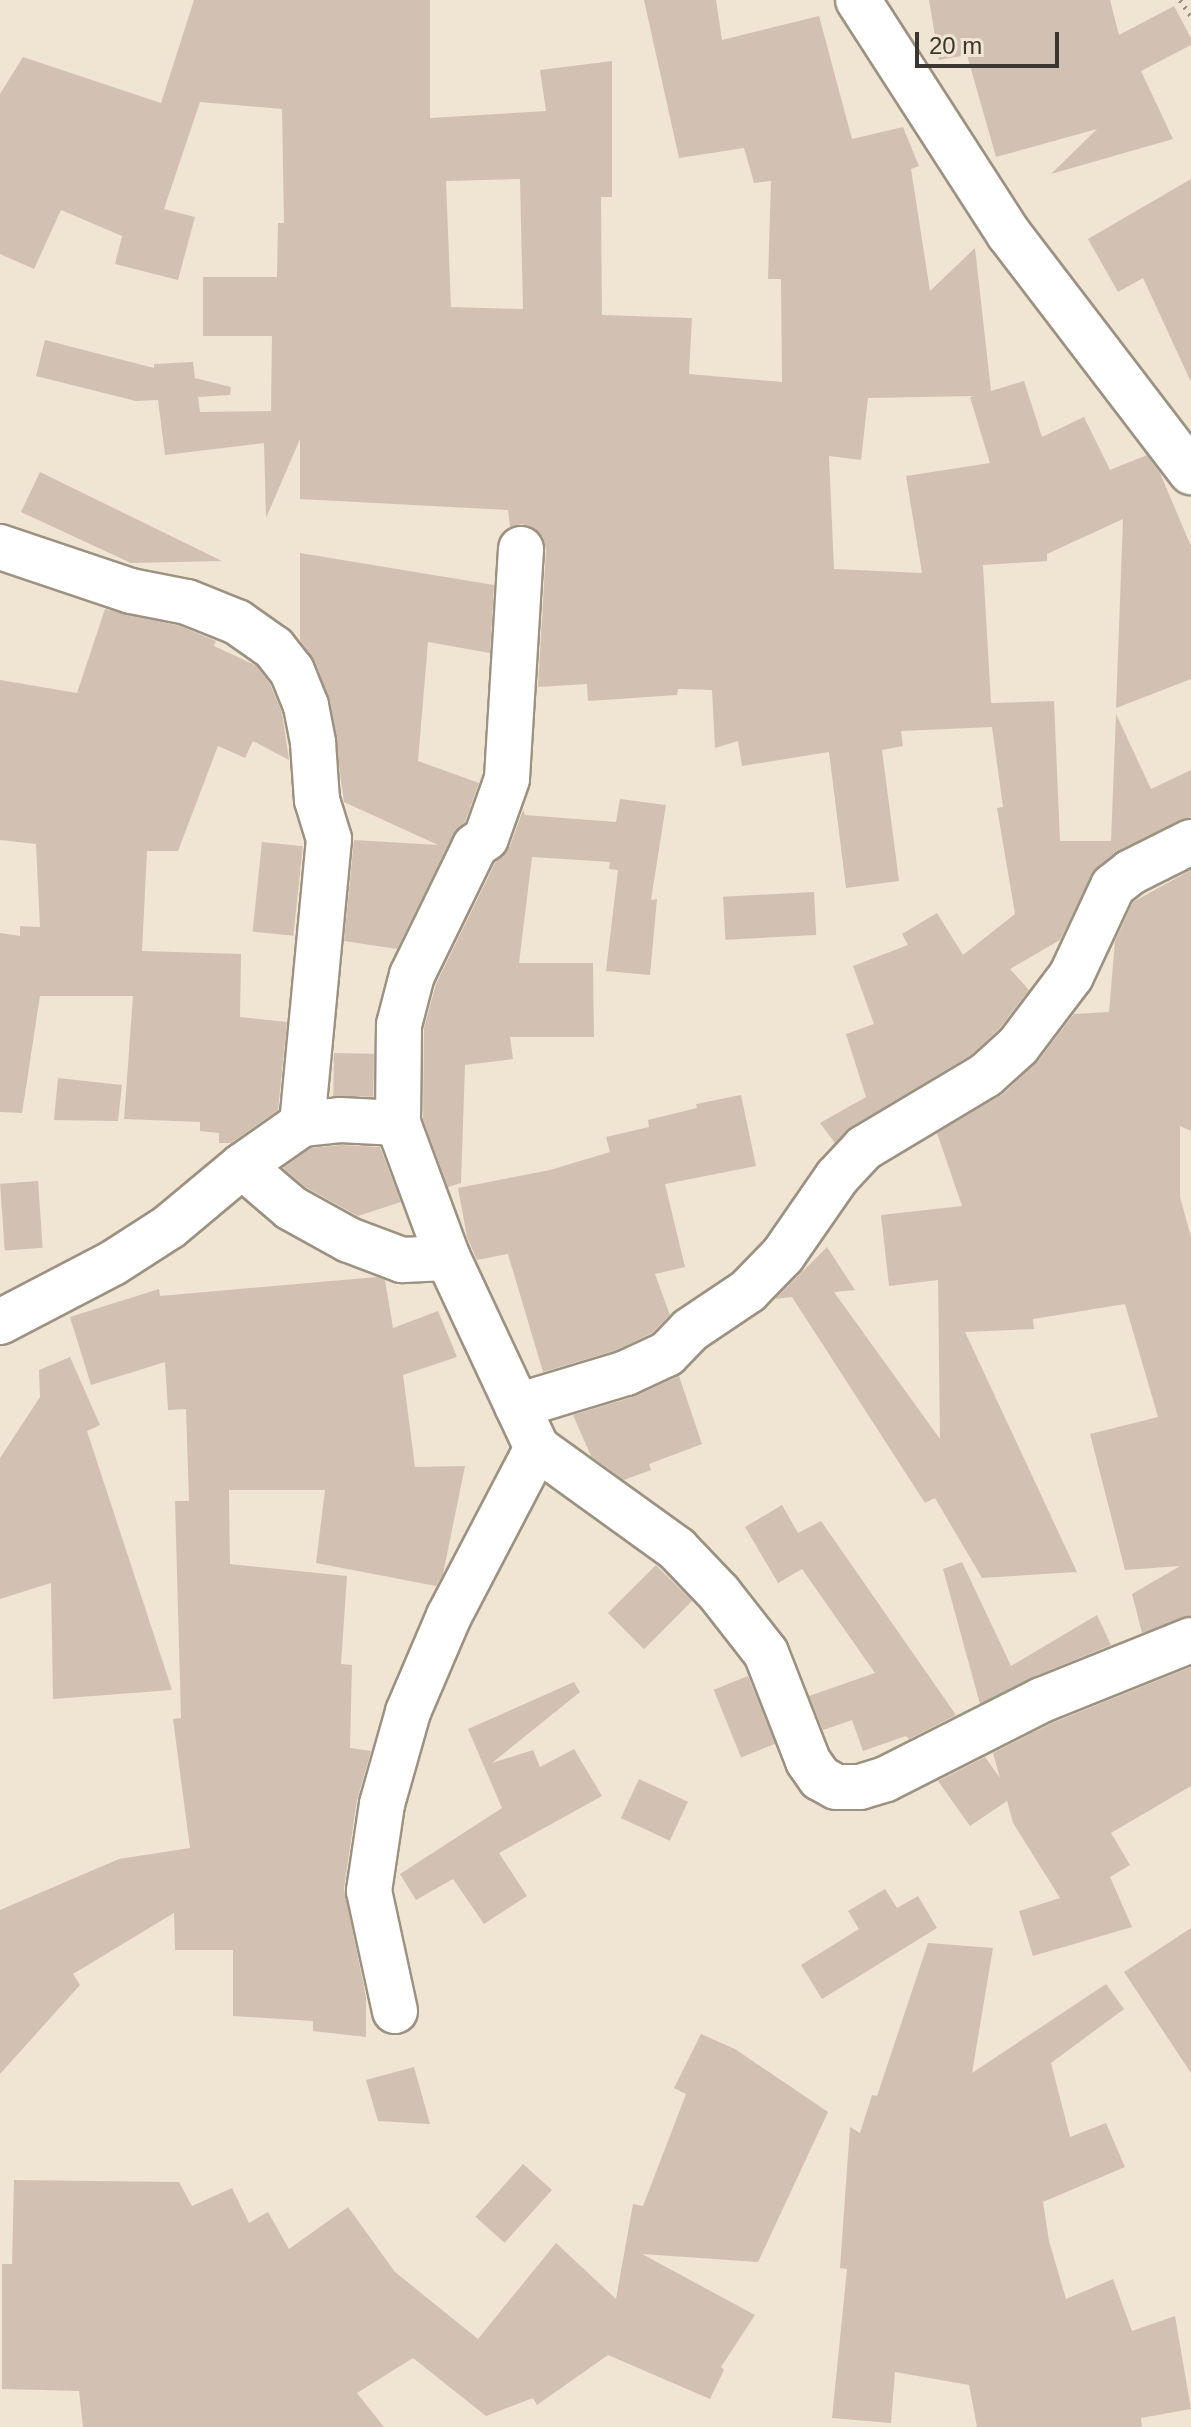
<!DOCTYPE html>
<style>
body{margin:0}
#map{position:relative;width:1191px;height:2427px;overflow:hidden;background:#f0e4d2;font-family:Arial,sans-serif}
div>[style]{position:absolute}
[style*='--x']{left:calc(var(--x)*1px);top:calc(var(--y)*1px);width:calc(var(--w)*1px);rotate:calc(var(--a)*1deg)}
.building>*{inset:0;background:#d2c1b3;transform-origin:0 0}
.path>*{height:5px;margin-top:-2.5px;transform-origin:0;background:repeating-linear-gradient(90deg,#978f82 0 2px,transparent 0 8px)}
.roads{filter:drop-shadow(2px 0 #9d9281) drop-shadow(-2px 0 #9d9281) drop-shadow(0 2px #9d9281) drop-shadow(0 -2px #9d9281)}
.minor>*{height:44px;margin:-22px;padding:0 22px;transform-origin:22px;border-radius:22px;background:#fff}
span{translate:-50% -50%;white-space:nowrap;text-align:center;line-height:1.15;-webkit-text-stroke:8px #f0e4d2;paint-order:stroke}
.scale{position:absolute;left:915px;top:32px;width:144px;height:36px;box-sizing:border-box;border:4px solid #3b3730;border-top:0;padding-left:10px;font-size:24px;line-height:28px;white-space:nowrap;color:#3b3730;-webkit-text-stroke:6px #f0e4d2;paint-order:stroke}
</style>
<div id="map">
<div class="building">
<i style="clip-path:polygon(evenodd,194px 0,430px 0,430px 118px,546px 111px,540px 70px,612px 61px,612px 197px,601px 197px,602px 315px,692px 318px,689px 374px,782px 382px,781px 279px,768px 279px,771px 181px,754px 183px,744px 148px,679px 158px,644px 0,716px 0,722px 40px,819px 16px,852px 139px,903px 127px,919px 166px,911px 169px,930px 291px,975px 248px,991px 391px,1024px 381px,1042px 437px,1084px 417px,1110px 470px,1147px 455px,1160px 473px,1191px 546px,1191px 679px,1116px 708px,1123px 519px,1047px 554px,1047px 561px,983px 565px,991px 703px,1054px 701px,1060px 841px,1111px 841px,1116px 714px,1151px 789px,1191px 770px,1191px 817px,1120px 850px,1097px 867px,1060px 940px,1010px 969px,1029px 990px,999px 1029px,971px 1055px,851px 1127px,835px 1143px,820px 1123px,866px 1097px,846px 1034px,874px 1024px,853px 966px,908px 945px,902px 934px,937px 913px,963px 955px,1015px 914px,997px 808px,1003px 807px,992px 727px,901px 731px,903px 746px,882px 750px,899px 881px,846px 888px,829px 752px,742px 766px,738px 741px,715px 748px,712px 690px,678px 689px,677px 695px,588px 701px,587px 684px,538px 687px,546px 550px,543px 537px,534px 528px,522px 524px,510px 527px,508px 510px,300px 499px,300px 439px,266px 518px,264px 443px,165px 455px,158px 400px,136px 401px,36px 376px,45px 340px,154px 368px,154px 364px,193px 362px,195px 378px,231px 387px,230px 395px,198px 397px,200px 412px,271px 411px,272px 336px,203px 336px,203px 277px,277px 277px,278px 223px,284px 223px,282px 109px,200px 102px,164px 209px,195px 217px,178px 280px,115px 264px,122px 236px,61px 210px,34px 269px,0 254px,0 94px,23px 57px,161px 103px,194px 0,520px 179px,523px 309px,451px 307px,446px 181px,520px 179px,194px 0,974px 396px,970px 397px,990px 463px,906px 476px,922px 573px,834px 569px,829px 456px,861px 460px,868px 398px,974px 396px)"></i>
<i style="clip-path:polygon(929px 0,1110px 0,1119px 35px,1174px 6px,1191px 38px,1191px 45px,1141px 71px,1173px 139px,1051px 174px,1097px 129px,996px 157px,967px 55px,939px 60px)"></i>
<i style="clip-path:polygon(1191px 179px,1191px 382px,1143px 278px,1118px 292px,1088px 239px)"></i>
<i style="clip-path:polygon(40px 472px,222px 561px,131px 563px,21px 512px)"></i>
<i style="clip-path:polygon(300px 553px,494px 585px,490px 653px,428px 642px,418px 761px,479px 783px,465px 822px,453px 835px,397px 949px,344px 941px,354px 840px,438px 845px,344px 802px,330px 701px,315px 662px,300px 640px)"></i>
<i style="clip-path:polygon(105px 609px,180px 626px,216px 641px,214px 646px,257px 666px,270px 684px,282px 713px,289px 760px,253px 741px,245px 758px,218px 746px,178px 851px,147px 851px,142px 951px,241px 954px,240px 1017px,287px 1022px,278px 1110px,231px 1143px,219px 1143px,219px 1133px,200px 1131px,200px 1122px,124px 1119px,133px 996px,40px 996px,22px 1113px,0 1112px,0 933px,20px 936px,20px 926px,40px 927px,36px 844px,0 840px,0 680px,77px 693px)"></i>
<i style="clip-path:polygon(620px 799px,666px 805px,651px 900px,657px 899px,650px 975px,606px 971px,618px 870px,609px 869px,610px 862px,532px 857px,519px 963px,593px 963px,594px 1037px,510px 1037px,513px 1059px,465px 1065px,461px 1183px,448px 1187px,423px 1119px,424px 1028px,436px 984px,495px 863px,510px 846px,523px 810px,525px 815px,616px 822px)"></i>
<i style="left:262px;top:842px;width:41px;height:90px;rotate:6deg"></i>
<i style="clip-path:polygon(1191px 870px,1191px 1131px,1180px 1126px,1180px 1197px,1191px 1237px,1191px 1616px,1142px 1633px,1132px 1594px,1180px 1566px,1125px 1570px,1090px 1434px,1158px 1417px,1125px 1304px,1033px 1319px,1034px 1329px,965px 1332px,1077px 1572px,982px 1578px,935px 1498px,925px 1503px,792px 1297px,775px 1299px,827px 1247px,855px 1290px,834px 1292px,940px 1439px,938px 1280px,889px 1286px,881px 1215px,962px 1206px,937px 1133px,1003px 1094px,1038px 1061px,1074px 1014px,1109px 1012px,1115px 941px,1133px 902px)"></i>
<i style="left:814px;top:892px;width:43px;height:91px;rotate:87deg"></i>
<i style="left:334px;top:1053px;width:40px;height:43px;rotate:1deg"></i>
<i style="clip-path:polygon(58px 1078px,122px 1085px,118px 1121px,54px 1120px)"></i>
<i style="clip-path:polygon(741px 1095px,756px 1166px,665px 1184px,685px 1267px,655px 1274px,670px 1315px,652px 1333px,617px 1350px,543px 1372px,508px 1254px,477px 1260px,467px 1237px,458px 1188px,550px 1170px,610px 1152px,606px 1137px,649px 1127px,648px 1120px,697px 1108px,696px 1104px)"></i>
<i style="clip-path:polygon(341px 1145px,380px 1147px,401px 1202px,358px 1216px,305px 1187px,283px 1168px,311px 1148px)"></i>
<i style="left:38px;top:1181px;width:67px;height:38px;rotate:86deg"></i>
<i style="clip-path:polygon(377px 1277px,385px 1280px,393px 1328px,438px 1311px,457px 1357px,403px 1375px,415px 1467px,465px 1466px,443px 1574px,436px 1586px,316px 1563px,325px 1490px,229px 1490px,230px 1564px,347px 1576px,341px 1664px,352px 1665px,350px 1748px,371px 1751px,357px 1800px,344px 1888px,366px 1997px,366px 2037px,313px 2031px,313px 2021px,233px 2016px,233px 1950px,175px 1950px,174px 1913px,73px 1974px,80px 1985px,0 2074px,0 1910px,119px 1859px,190px 1848px,173px 1719px,181px 1718px,175px 1501px,189px 1501px,186px 1409px,168px 1410px,165px 1362px,91px 1385px,70px 1317px,159px 1289px,160px 1296px)"></i>
<i style="clip-path:polygon(70px 1357px,100px 1425px,87px 1431px,172px 1690px,53px 1699px,51px 1583px,0 1599px,0 1458px,40px 1397px,39px 1370px)"></i>
<i style="clip-path:polygon(679px 1376px,702px 1444px,649px 1464px,651px 1470px,624px 1480px,591px 1456px,573px 1415px,633px 1397px)"></i>
<i style="clip-path:polygon(782px 1505px,798px 1533px,821px 1521px,956px 1715px,909px 1739px,906px 1736px,863px 1751px,852px 1720px,823px 1730px,809px 1696px,875px 1673px,802px 1569px,778px 1583px,745px 1527px)"></i>
<i style="clip-path:polygon(962px 1562px,1011px 1666px,1097px 1615px,1111px 1645px,1033px 1677px,980px 1704px,943px 1569px)"></i>
<i style="left:656px;top:1565px;width:51px;height:68px;rotate:45deg"></i>
<i style="clip-path:polygon(1191px 1667px,1191px 1786px,1111px 1833px,1130px 1865px,1110px 1877px,1132px 1927px,1033px 1956px,1019px 1911px,1060px 1898px,1013px 1823px,1007px 1801px,970px 1826px,938px 1781px,985px 1757px,1000px 1778px,993px 1753px,1052px 1723px)"></i>
<i style="left:748px;top:1676px;width:73px;height:37px;rotate:68deg"></i>
<i style="clip-path:polygon(574px 1682px,580px 1692px,492px 1763px,533px 1750px,540px 1767px,574px 1749px,602px 1796px,499px 1853px,527px 1896px,484px 1924px,453px 1879px,416px 1900px,400px 1874px,502px 1808px,468px 1729px)"></i>
<i style="left:639px;top:1779px;width:54px;height:43px;rotate:25deg"></i>
<i style="clip-path:polygon(885px 1889px,897px 1908px,918px 1896px,937px 1928px,822px 1999px,801px 1965px,859px 1929px,848px 1911px)"></i>
<i style="clip-path:polygon(1191px 1928px,1191px 2073px,1124px 1972px)"></i>
<i style="clip-path:polygon(928px 1943px,993px 1948px,972px 2073px,1106px 1984px,1124px 2009px,1051px 2063px,1070px 2137px,1106px 2123px,1125px 2167px,1043px 2202px,1049px 2241px,1066px 2299px,1113px 2279px,1132px 2331px,1175px 2316px,1191px 2409px,1141px 2418px,1142px 2427px,977px 2427px,969px 2385px,895px 2372px,891px 2423px,832px 2418px,847px 2269px,840px 2268px,850px 2127px,860px 2133px,872px 2095px,877px 2096px)"></i>
<i style="clip-path:polygon(701px 2034px,735px 2049px,828px 2112px,758px 2262px,642px 2254px,755px 2315px,721px 2367px,724px 2370px,710px 2399px,608px 2355px,537px 2405px,533px 2398px,486px 2416px,413px 2358px,357px 2393px,384px 2427px,83px 2427px,79px 2391px,2px 2389px,2px 2264px,12px 2264px,14px 2180px,179px 2182px,192px 2206px,232px 2188px,249px 2223px,268px 2212px,289px 2249px,348px 2207px,395px 2272px,478px 2339px,556px 2243px,616px 2299px,633px 2204px,643px 2206px,686px 2094px,674px 2088px)"></i>
<i style="clip-path:polygon(414px 2067px,430px 2124px,378px 2121px,366px 2080px)"></i>
<i style="left:523px;top:2164px;width:39px;height:71px;rotate:42deg"></i>
</div>
<div class="path">
<i style="--x:1180;--y:0;--w:19;--a:55"></i>
</div>
<div class="roads">
<div class="minor">
<i style="--x:858;--y:0;--w:278;--a:57.2"></i>
<i style="--x:1009;--y:234;--w:300;--a:52.6"></i>
<i style="--x:0;--y:547;--w:138;--a:18.6"></i>
<i style="--x:131;--y:591;--w:57;--a:11.1"></i>
<i style="--x:187;--y:602;--w:54;--a:21.8"></i>
<i style="--x:237;--y:622;--w:45;--a:35.1"></i>
<i style="--x:274;--y:648;--w:29;--a:52"></i>
<i style="--x:292;--y:671;--w:38;--a:68"></i>
<i style="--x:306;--y:706;--w:38;--a:79"></i>
<i style="--x:313;--y:743;--w:57;--a:86"></i>
<i style="--x:317;--y:800;--w:41;--a:72.9"></i>
<i style="--x:329;--y:839;--w:286;--a:95.4"></i>
<i style="--x:521;--y:549;--w:230;--a:93.5"></i>
<i style="--x:507;--y:779;--w:63;--a:109.6"></i>
<i style="--x:486;--y:838;--w:14;--a:144"></i>
<i style="--x:475;--y:846;--w:144;--a:116"></i>
<i style="--x:412;--y:975;--w:52;--a:104.6"></i>
<i style="--x:399;--y:1025;--w:98;--a:90.6"></i>
<i style="--x:398;--y:1123;--w:144;--a:69.7"></i>
<i style="--x:448;--y:1258;--w:210;--a:64.9"></i>
<i style="--x:537;--y:1448;--w:173;--a:35.8"></i>
<i style="--x:677;--y:1549;--w:61;--a:46.3"></i>
<i style="--x:719;--y:1593;--w:76;--a:51.9"></i>
<i style="--x:766;--y:1653;--w:116;--a:68.7"></i>
<i style="--x:808;--y:1761;--w:21;--a:55"></i>
<i style="--x:820;--y:1778;--w:18;--a:29"></i>
<i style="--x:836;--y:1787;--w:24;--a:0"></i>
<i style="--x:860;--y:1787;--w:27;--a:-17"></i>
<i style="--x:886;--y:1779;--w:175;--a:-26.9"></i>
<i style="--x:1042;--y:1700;--w:161;--a:-21.9"></i>
<i style="--x:242;--y:1166;--w:65;--a:40.6"></i>
<i style="--x:291;--y:1208;--w:66;--a:28.9"></i>
<i style="--x:349;--y:1240;--w:57;--a:20.7"></i>
<i style="--x:402;--y:1260;--w:46;--a:-2.5"></i>
<i style="--x:0;--y:1322;--w:127;--a:-27.6"></i>
<i style="--x:113;--y:1263;--w:67;--a:-32.7"></i>
<i style="--x:169;--y:1227;--w:95;--a:-39.9"></i>
<i style="--x:242;--y:1166;--w:73;--a:-35"></i>
<i style="--x:302;--y:1124;--w:38;--a:-6"></i>
<i style="--x:340;--y:1120;--w:58;--a:3"></i>
<i style="--x:517;--y:1406;--w:114;--a:-16.8"></i>
<i style="--x:626;--y:1373;--w:45;--a:-24.9"></i>
<i style="--x:667;--y:1354;--w:33;--a:-46"></i>
<i style="--x:690;--y:1330;--w:70;--a:-33.9"></i>
<i style="--x:748;--y:1291;--w:50;--a:-45.8"></i>
<i style="--x:783;--y:1255;--w:95;--a:-55.3"></i>
<i style="--x:837;--y:1177;--w:40;--a:-47"></i>
<i style="--x:864;--y:1148;--w:142;--a:-30.9"></i>
<i style="--x:986;--y:1075;--w:43;--a:-42.2"></i>
<i style="--x:1018;--y:1046;--w:88;--a:-52.9"></i>
<i style="--x:1071;--y:976;--w:99;--a:-65"></i>
<i style="--x:1113;--y:886;--w:23;--a:-38"></i>
<i style="--x:1131;--y:872;--w:67;--a:-26.6"></i>
<i style="--x:395;--y:2011;--w:123;--a:-102.2"></i>
<i style="--x:369;--y:1891;--w:88;--a:-81.5"></i>
<i style="--x:382;--y:1804;--w:96;--a:-74.2"></i>
<i style="--x:408;--y:1712;--w:104;--a:-66.9"></i>
<i style="--x:449;--y:1616;--w:190;--a:-62.4"></i>
</div>
</div>
<div class="scale">20 m</div>
</div>
